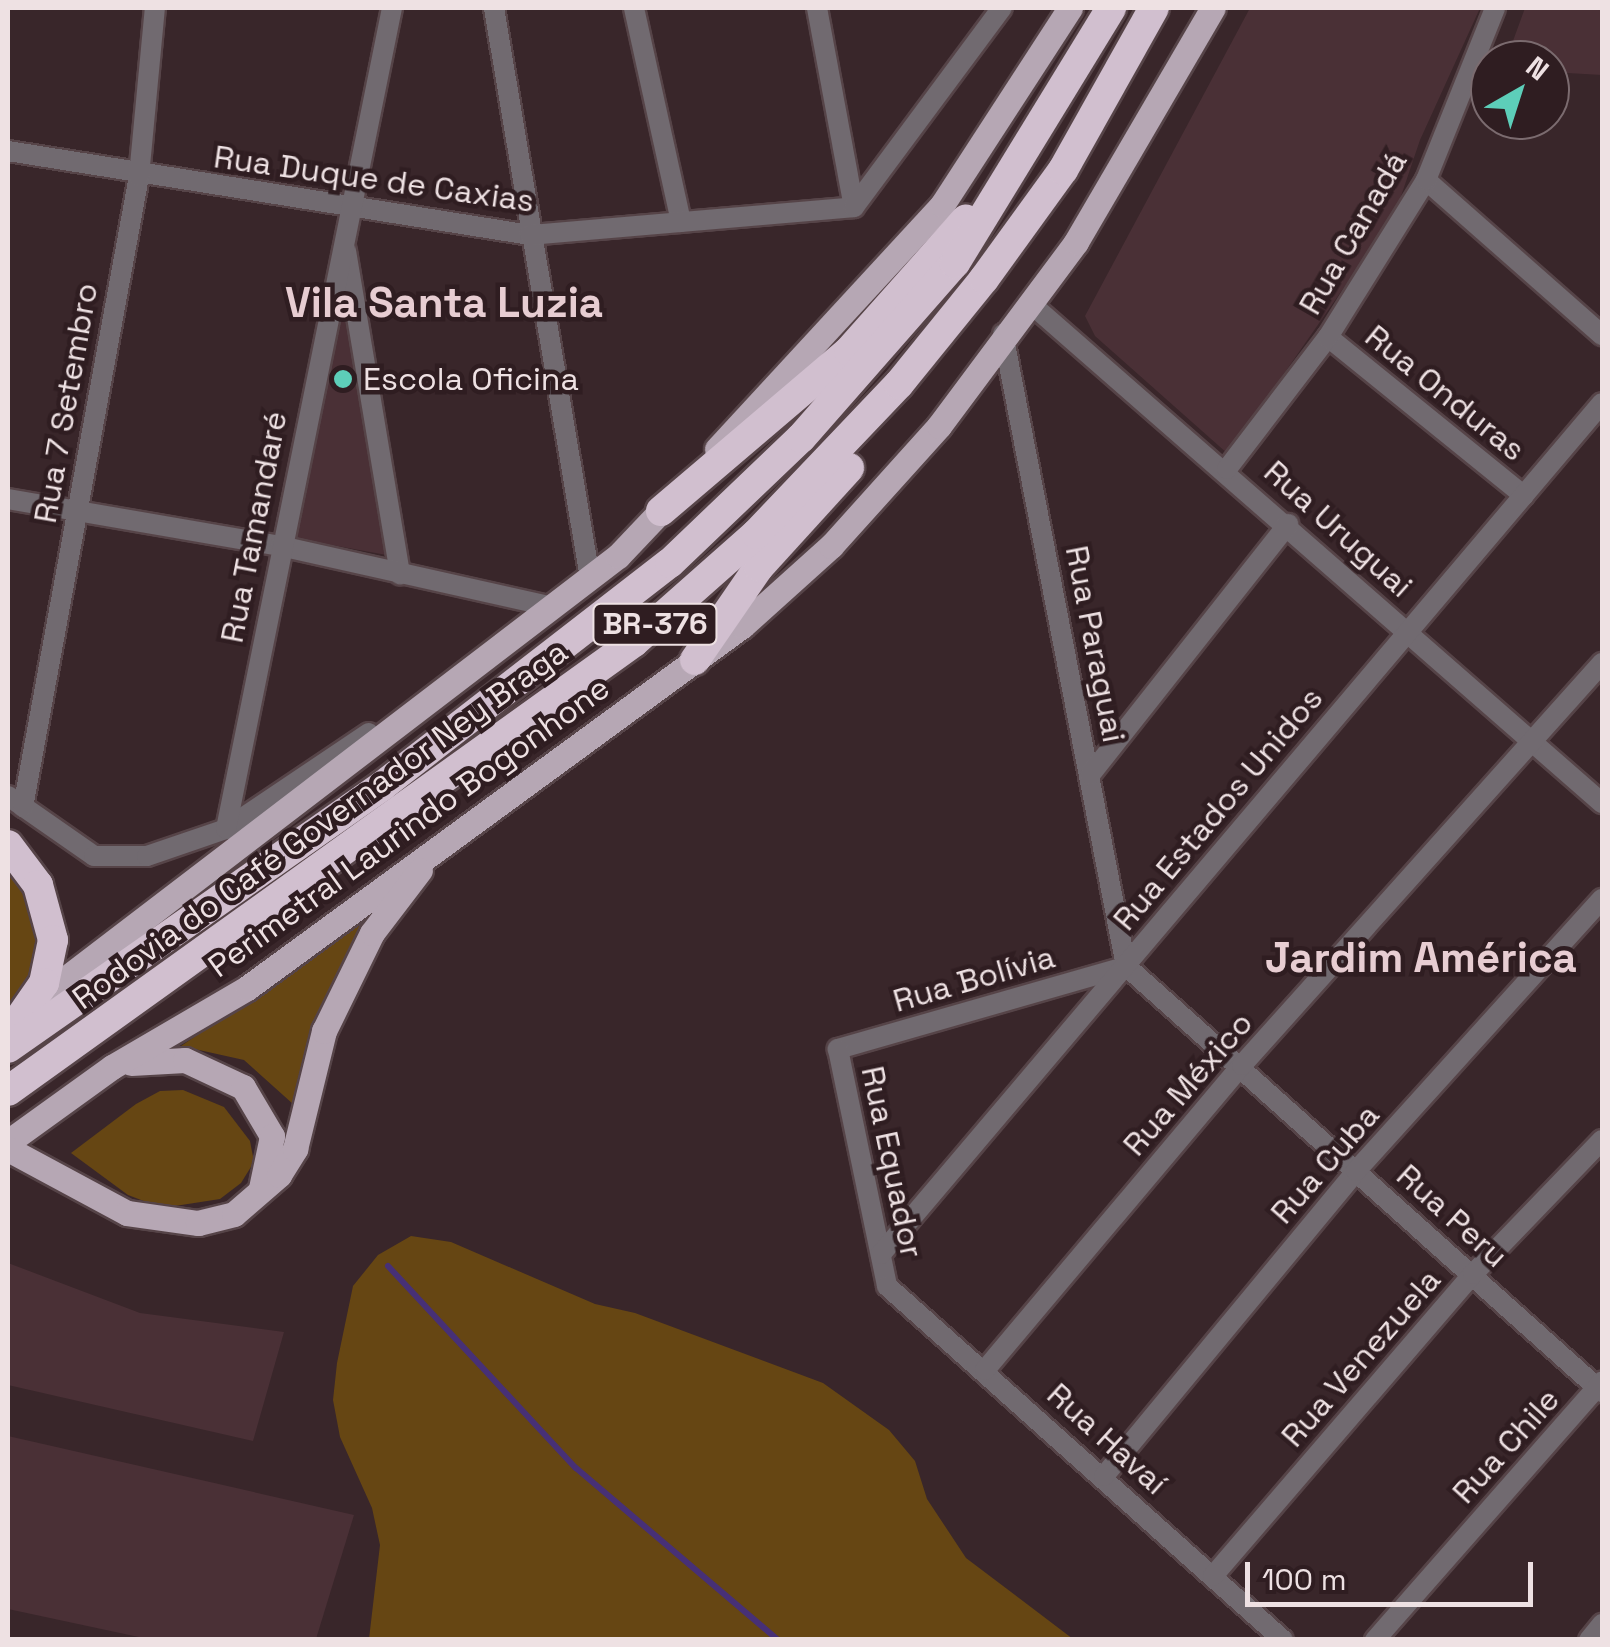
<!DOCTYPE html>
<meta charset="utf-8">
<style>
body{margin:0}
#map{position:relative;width:1610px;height:1647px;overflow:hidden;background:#39262a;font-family:"Space Grotesk",sans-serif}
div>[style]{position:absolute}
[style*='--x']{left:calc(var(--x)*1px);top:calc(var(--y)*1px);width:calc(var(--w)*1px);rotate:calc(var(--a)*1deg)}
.built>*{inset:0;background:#4a3036}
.green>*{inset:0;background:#664613}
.stream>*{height:6px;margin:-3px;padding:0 3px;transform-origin:3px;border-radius:3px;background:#473076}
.roads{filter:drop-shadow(2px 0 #564448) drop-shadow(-2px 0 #564448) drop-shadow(0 2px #564448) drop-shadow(0 -2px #564448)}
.minor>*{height:20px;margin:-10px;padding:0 10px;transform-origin:10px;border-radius:10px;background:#716a70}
.major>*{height:25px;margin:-12.5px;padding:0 12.5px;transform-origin:12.5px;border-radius:12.5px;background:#b6a7b4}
.highway>*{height:30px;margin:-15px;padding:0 15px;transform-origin:15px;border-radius:15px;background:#d1bfcf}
.dots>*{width:28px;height:28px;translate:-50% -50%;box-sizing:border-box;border:5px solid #2f1d21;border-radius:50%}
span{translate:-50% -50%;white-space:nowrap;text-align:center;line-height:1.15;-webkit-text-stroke:9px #2f1d21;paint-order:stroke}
.shield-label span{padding:2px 8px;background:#2f1d21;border:2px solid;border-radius:8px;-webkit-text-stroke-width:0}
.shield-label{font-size:30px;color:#eee1e3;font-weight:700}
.street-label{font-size:32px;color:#eee1e3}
.poi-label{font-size:32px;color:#eee1e3}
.left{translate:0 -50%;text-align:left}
.district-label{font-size:42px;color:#e7cdd2;font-weight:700}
.frame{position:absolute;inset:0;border:10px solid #eee1e3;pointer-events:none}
.north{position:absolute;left:1470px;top:40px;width:100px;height:100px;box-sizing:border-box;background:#2f1d21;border:2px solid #7b6b6f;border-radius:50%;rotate:39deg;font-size:28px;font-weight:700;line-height:40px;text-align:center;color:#eee1e3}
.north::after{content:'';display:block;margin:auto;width:35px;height:45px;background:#5dceb9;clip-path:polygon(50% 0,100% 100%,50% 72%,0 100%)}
.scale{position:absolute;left:1245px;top:1562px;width:288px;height:45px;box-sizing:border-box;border:5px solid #eee1e3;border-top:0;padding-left:12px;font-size:30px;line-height:35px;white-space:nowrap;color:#eee1e3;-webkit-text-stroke:8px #2f1d21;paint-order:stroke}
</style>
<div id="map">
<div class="built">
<i style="clip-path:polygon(1250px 8px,1480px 8px,1420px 140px,1395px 214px,1228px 454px,1095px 336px,1085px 316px)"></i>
<i style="clip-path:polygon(1525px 8px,1602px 8px,1602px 75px,1550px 72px,1550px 60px,1506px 60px)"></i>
<i style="clip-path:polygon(344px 290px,392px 556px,293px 538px)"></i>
<i style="clip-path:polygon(8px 1263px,140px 1313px,284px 1332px,253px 1441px,8px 1385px)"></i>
<i style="clip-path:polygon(8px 1436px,354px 1515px,316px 1639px,148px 1639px,8px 1609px)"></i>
</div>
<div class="green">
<i style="clip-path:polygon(8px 872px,28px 901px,41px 945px,37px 967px,8px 1021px)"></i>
<i style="clip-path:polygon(375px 914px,293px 1104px,244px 1060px,181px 1046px)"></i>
<i style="clip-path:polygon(183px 1090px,224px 1107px,250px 1141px,254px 1162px,241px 1183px,220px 1199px,162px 1208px,128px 1195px,71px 1153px,136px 1104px,160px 1091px)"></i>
<i style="clip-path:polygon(411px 1236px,451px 1242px,595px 1304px,635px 1313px,823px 1383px,889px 1430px,915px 1461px,927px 1499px,966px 1558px,1073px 1639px,369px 1639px,380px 1545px,372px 1508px,340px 1437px,333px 1400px,337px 1363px,353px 1286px,378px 1255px)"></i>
</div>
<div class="stream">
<i style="--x:388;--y:1266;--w:276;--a:47.1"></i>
<i style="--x:576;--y:1468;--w:265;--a:40.4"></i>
</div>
<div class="roads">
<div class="minor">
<i style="--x:494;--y:8;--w:578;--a:80.44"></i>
<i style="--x:634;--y:8;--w:219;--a:77.6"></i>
<i style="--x:817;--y:8;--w:202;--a:79.5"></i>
<i style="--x:8;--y:151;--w:529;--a:9.14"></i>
<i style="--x:530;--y:235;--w:325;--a:-4.9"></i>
<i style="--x:1426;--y:180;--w:235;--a:41.4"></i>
<i style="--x:854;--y:207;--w:248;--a:-53.4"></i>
<i style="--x:346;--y:251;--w:328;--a:80.5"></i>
<i style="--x:1030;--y:303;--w:760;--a:41.16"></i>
<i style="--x:1003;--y:334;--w:644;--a:78.99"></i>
<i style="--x:1328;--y:337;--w:252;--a:39"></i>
<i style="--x:1227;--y:469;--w:166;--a:-52.6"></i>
<i style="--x:1328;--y:337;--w:185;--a:-58"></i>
<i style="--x:1426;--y:180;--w:185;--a:-68.1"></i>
<i style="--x:8;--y:499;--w:276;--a:9.8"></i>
<i style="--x:280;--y:546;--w:279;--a:12.6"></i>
<i style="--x:1090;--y:775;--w:320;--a:-51.7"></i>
<i style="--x:8;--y:796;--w:105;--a:34.9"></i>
<i style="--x:94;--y:856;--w:53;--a:0"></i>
<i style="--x:147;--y:856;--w:83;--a:-18.9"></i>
<i style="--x:226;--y:829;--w:172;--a:-33.9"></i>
<i style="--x:23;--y:807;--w:642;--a:-79.58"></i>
<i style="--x:139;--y:176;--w:169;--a:-84.6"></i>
<i style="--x:226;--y:829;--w:838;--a:-78.57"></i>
<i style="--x:1126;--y:966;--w:639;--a:41.83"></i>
<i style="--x:1124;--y:967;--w:298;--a:164"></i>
<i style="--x:838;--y:1049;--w:242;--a:78.3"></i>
<i style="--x:887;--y:1286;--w:531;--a:41.79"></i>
<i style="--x:881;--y:1254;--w:1115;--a:-49.73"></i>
<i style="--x:985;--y:1370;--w:399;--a:-49.9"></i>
<i style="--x:1242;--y:1065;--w:540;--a:-48.15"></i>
<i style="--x:1104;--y:1476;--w:396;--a:-50.4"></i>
<i style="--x:1356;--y:1171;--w:367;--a:-47.9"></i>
<i style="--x:1213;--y:1576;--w:399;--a:-49.3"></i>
<i style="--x:1473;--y:1274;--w:186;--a:-46.1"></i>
<i style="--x:1375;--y:1640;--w:344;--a:-48.7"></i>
<i style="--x:1589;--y:1640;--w:21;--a:-51"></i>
</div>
<div class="major">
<i style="--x:717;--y:449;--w:332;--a:-47.3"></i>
<i style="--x:942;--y:205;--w:235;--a:-57"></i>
<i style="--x:35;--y:1002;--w:734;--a:-37.42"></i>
<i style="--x:618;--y:556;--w:80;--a:-46.5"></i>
<i style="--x:131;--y:1063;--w:54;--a:-3.2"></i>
<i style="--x:185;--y:1060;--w:64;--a:25"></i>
<i style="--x:243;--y:1087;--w:57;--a:59.4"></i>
<i style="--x:272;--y:1136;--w:53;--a:101.9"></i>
<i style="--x:8;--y:1142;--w:128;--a:-35.8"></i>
<i style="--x:112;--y:1067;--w:156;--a:-30.3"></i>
<i style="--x:247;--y:988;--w:613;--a:-36.18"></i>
<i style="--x:742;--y:626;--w:120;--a:-42"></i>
<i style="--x:831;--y:546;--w:161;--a:-48"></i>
<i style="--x:939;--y:426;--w:229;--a:-53.3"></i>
<i style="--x:1076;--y:242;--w:271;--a:-59.7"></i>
<i style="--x:8;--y:1149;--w:135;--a:28.3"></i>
<i style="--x:127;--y:1213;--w:72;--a:8"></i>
<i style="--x:198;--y:1223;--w:37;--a:-14"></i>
<i style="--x:234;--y:1214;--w:60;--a:-40.9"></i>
<i style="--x:279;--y:1175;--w:31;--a:-58"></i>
<i style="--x:295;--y:1149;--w:122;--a:-76.2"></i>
<i style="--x:324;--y:1031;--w:109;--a:-63.9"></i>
<i style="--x:372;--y:933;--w:79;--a:-52.7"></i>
</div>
<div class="highway">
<i style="--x:661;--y:511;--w:247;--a:-40.4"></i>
<i style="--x:849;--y:351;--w:176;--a:-48.4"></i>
<i style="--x:695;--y:660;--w:113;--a:-55.5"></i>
<i style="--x:759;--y:567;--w:134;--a:-47.7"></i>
<i style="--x:8;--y:845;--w:50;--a:53.1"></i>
<i style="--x:38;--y:885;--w:57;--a:74.7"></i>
<i style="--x:53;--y:940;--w:44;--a:101.8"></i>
<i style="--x:44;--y:983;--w:63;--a:124.7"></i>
<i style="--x:8;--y:1048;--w:457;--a:-35"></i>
<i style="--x:382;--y:786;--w:364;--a:-37.8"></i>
<i style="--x:670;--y:563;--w:181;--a:-43.7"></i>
<i style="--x:801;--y:438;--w:233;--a:-48.7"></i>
<i style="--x:955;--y:263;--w:299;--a:-58.5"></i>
<i style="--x:8;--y:1091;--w:770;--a:-35.65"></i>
<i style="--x:634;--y:642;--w:163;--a:-41.5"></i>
<i style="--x:756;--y:534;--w:207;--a:-46.4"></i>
<i style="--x:899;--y:384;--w:135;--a:-51"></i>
<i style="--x:984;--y:279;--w:135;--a:-54.1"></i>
<i style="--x:1063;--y:170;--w:186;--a:-60.7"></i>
</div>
</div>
<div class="dots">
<i style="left:343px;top:379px;background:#5dceb9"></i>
</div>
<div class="shield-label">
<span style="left:655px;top:624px">BR-376</span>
</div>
<div class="street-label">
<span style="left:374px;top:179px;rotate:8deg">Rua Duque de Caxias</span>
<span style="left:1353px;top:233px;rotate:-60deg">Rua Canadá</span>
<span style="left:1445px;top:393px;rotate:39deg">Rua Onduras</span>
<span style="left:66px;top:403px;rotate:-80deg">Rua 7 Setembro</span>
<span style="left:254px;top:527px;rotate:-79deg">Rua Tamandaré</span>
<span style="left:1338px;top:529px;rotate:42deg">Rua Uruguai</span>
<span style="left:1095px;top:644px;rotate:79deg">Rua Paraguai</span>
<span style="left:1218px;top:809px;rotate:-50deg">Rua Estados Unidos</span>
<span style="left:320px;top:825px;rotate:-36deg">Rodovia do Café Governador Ney Braga</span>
<span style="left:409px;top:827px;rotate:-36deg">Perimetral Laurindo Bogonhone</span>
<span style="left:974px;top:979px;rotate:-16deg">Rua Bolívia</span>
<span style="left:1188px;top:1084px;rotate:-49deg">Rua México</span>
<span style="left:892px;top:1162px;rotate:78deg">Rua Equador</span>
<span style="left:1325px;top:1164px;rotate:-49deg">Rua Cuba</span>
<span style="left:1452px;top:1216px;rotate:42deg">Rua Peru</span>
<span style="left:1361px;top:1358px;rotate:-49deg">Rua Venezuela</span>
<span style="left:1107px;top:1439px;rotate:42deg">Rua Havaí</span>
<span style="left:1506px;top:1446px;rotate:-48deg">Rua Chile</span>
</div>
<div class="poi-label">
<span class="left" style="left:363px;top:379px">Escola Oficina</span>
</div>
<div class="district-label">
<span style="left:444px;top:303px">Vila Santa Luzia</span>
<span style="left:1421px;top:958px">Jardim América</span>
</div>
<div class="frame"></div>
<div class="north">N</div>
<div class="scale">100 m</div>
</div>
